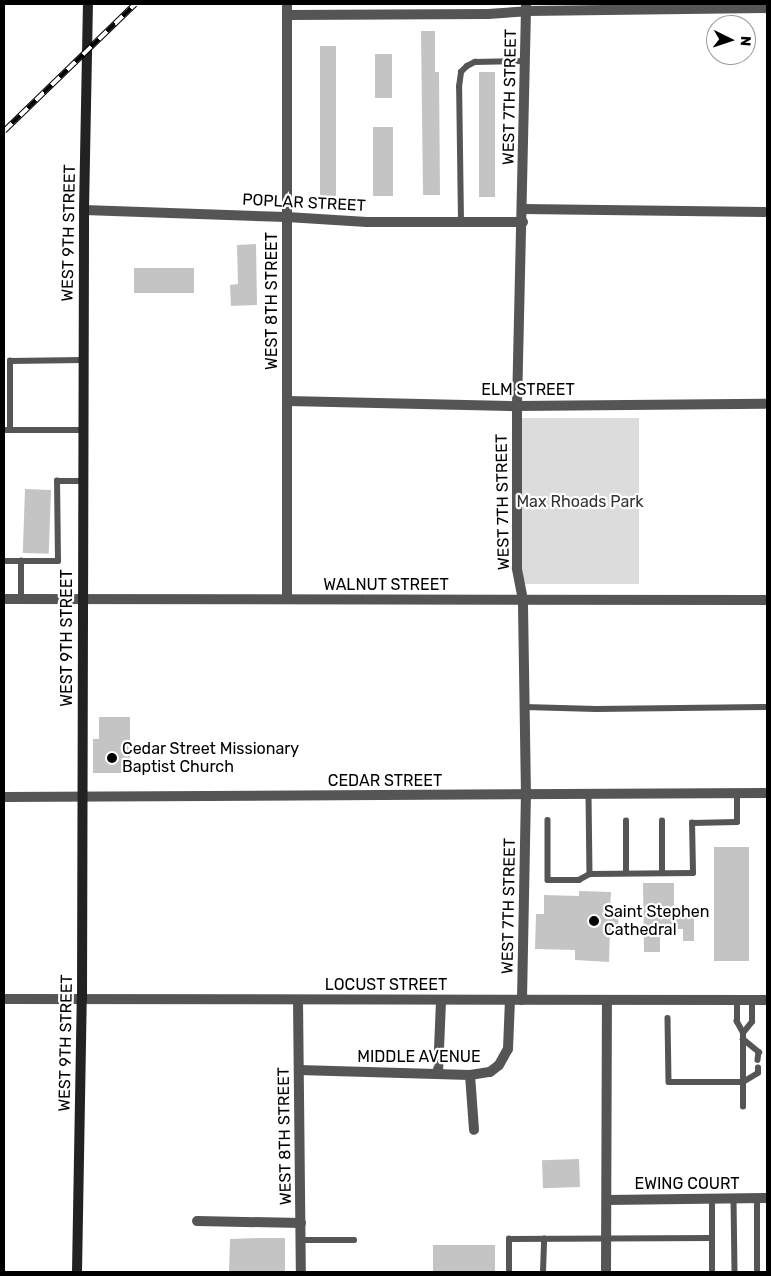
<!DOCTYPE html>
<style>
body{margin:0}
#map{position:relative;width:771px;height:1276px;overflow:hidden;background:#fff;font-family:Rubik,sans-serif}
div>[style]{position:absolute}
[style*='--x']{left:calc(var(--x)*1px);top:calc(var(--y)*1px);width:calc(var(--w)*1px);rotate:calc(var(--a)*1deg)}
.green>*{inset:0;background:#dcdcdc;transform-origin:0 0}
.building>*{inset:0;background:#c4c4c4;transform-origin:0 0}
.lane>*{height:5.5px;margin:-2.75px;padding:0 2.75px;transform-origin:2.75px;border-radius:2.75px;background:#555}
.street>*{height:10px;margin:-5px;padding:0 5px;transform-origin:5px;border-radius:5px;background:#555}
.secondary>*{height:10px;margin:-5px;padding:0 5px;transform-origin:5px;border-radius:5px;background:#222}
.rail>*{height:5.5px;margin-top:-2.75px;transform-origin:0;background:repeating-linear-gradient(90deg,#fff 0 11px,#000 0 22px);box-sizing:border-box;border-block:1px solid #000}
.dots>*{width:14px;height:14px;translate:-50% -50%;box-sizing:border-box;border:2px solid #fff;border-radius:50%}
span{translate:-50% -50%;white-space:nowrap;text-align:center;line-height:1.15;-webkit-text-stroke:4.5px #fff;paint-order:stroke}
.street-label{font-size:16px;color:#000}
.park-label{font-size:16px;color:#333}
.poi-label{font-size:16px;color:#000}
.left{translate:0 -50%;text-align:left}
.frame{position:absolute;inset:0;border:5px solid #000;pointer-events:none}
.north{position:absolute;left:706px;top:15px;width:50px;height:50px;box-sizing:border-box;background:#fff;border:1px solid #999;border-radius:50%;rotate:94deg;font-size:14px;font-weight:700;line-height:20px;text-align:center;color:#000}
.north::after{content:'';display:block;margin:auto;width:18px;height:22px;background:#000;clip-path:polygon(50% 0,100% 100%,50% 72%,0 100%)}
</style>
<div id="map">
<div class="green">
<i style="left:522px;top:418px;width:117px;height:166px"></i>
</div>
<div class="building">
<i style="clip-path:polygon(421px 31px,435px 31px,435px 72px,439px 72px,440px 195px,423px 195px)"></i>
<i style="left:320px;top:46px;width:16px;height:150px"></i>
<i style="left:375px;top:54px;width:17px;height:44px"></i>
<i style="left:479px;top:72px;width:16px;height:125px"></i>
<i style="left:373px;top:127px;width:20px;height:69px"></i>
<i style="clip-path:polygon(256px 244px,257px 305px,231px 306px,230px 285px,238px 284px,237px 245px)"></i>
<i style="left:134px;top:268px;width:60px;height:25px"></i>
<i style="left:25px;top:489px;width:26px;height:64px;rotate:2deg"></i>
<i style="clip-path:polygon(99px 717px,130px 717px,130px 773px,93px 773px,93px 739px,99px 739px)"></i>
<i style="left:714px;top:847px;width:35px;height:114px"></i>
<i style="clip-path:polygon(643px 883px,674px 883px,674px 915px,694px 915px,694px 941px,683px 941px,683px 929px,660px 929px,660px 952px,644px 952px)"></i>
<i style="clip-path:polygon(579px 891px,611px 892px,610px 909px,619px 909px,618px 930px,610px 930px,609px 962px,575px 960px,575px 950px,535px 949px,536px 914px,544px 914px,544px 895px,579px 896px)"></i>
<i style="left:579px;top:1159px;width:28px;height:37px;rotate:88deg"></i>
<i style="clip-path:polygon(258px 1238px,285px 1238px,285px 1272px,229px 1272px,230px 1239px)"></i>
<i style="left:495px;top:1245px;width:27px;height:62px;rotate:90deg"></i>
</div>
<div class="lane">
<i style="--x:461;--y:222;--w:135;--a:-90.8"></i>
<i style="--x:459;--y:87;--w:15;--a:-82"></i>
<i style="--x:461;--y:72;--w:8;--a:-45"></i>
<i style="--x:467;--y:66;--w:9;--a:-27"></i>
<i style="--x:475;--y:62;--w:51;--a:-1.1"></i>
<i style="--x:4;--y:430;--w:79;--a:0"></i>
<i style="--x:10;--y:430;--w:69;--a:-90"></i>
<i style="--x:10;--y:361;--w:73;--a:-0.8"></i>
<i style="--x:4;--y:561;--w:17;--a:0"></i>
<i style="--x:21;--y:599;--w:38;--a:-90"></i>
<i style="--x:21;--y:561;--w:37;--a:0"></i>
<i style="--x:58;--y:561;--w:80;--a:-90.7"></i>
<i style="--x:57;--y:481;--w:26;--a:0"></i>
<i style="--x:525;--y:707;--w:71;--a:1.6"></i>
<i style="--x:596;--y:709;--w:171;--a:-0.7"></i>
<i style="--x:589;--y:794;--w:80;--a:89.3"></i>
<i style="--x:590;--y:874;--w:103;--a:-0.6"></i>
<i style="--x:693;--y:873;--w:50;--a:-91.1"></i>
<i style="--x:692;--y:823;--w:45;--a:-1.3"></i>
<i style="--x:737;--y:822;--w:28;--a:-90"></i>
<i style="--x:548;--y:820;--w:60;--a:90"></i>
<i style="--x:548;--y:880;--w:31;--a:0"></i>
<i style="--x:579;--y:880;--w:13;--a:-29"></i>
<i style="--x:626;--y:873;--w:52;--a:-90"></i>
<i style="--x:662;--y:873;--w:52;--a:-90"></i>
<i style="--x:668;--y:1018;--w:64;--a:89.1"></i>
<i style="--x:669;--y:1082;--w:74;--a:0"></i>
<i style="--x:743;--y:1082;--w:49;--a:-90"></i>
<i style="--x:743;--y:1033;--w:13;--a:-119"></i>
<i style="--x:737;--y:1022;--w:22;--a:-90"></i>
<i style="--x:743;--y:1033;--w:14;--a:-51"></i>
<i style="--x:752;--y:1022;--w:22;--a:-90"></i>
<i style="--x:743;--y:1039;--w:21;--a:39"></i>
<i style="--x:759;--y:1052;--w:8;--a:97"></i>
<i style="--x:743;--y:1107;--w:25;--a:-90"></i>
<i style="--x:743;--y:1082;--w:17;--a:-31"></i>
<i style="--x:758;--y:1073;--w:5;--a:-90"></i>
<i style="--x:734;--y:1199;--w:73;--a:89.2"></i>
<i style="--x:301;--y:1240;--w:53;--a:0"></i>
<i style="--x:509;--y:1272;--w:33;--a:-90"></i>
<i style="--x:509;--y:1239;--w:203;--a:-0.3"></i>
<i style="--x:543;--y:1272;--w:33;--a:-88"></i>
<i style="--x:712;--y:1272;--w:73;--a:-90"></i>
<i style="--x:757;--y:1272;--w:74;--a:-90"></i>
</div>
<div class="street">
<i style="--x:287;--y:4;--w:595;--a:90"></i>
<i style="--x:287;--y:15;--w:201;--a:-0.3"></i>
<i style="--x:488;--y:14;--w:39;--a:-4"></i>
<i style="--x:527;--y:11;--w:240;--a:-0.7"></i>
<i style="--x:523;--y:209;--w:244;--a:0.7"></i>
<i style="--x:84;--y:210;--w:203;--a:2"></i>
<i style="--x:287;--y:217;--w:80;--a:3.6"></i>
<i style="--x:367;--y:222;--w:156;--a:0"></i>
<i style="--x:288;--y:401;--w:229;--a:1.3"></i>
<i style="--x:517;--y:406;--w:250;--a:-0.5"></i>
<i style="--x:4;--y:599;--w:763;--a:0.08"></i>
<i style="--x:4;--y:797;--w:763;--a:-0.3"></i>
<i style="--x:4;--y:999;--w:763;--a:0.08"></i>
<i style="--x:298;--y:1000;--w:272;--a:89.4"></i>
<i style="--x:522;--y:1000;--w:204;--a:-88.9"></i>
<i style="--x:526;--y:796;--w:196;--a:-90.9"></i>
<i style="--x:523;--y:600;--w:33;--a:-101"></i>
<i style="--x:517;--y:568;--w:162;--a:-90"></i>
<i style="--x:517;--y:406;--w:402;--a:-88.7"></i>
<i style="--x:299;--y:1070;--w:171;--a:1.7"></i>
<i style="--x:470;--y:1075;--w:20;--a:-9"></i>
<i style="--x:490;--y:1072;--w:11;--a:-38"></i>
<i style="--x:499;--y:1065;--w:18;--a:-61"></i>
<i style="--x:508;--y:1049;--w:49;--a:-87.7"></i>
<i style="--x:438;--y:1073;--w:73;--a:-87.6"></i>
<i style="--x:470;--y:1075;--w:55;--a:85.8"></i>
<i style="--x:607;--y:1200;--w:160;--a:-0.7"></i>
<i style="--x:197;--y:1221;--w:104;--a:1.1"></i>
<i style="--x:606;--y:1272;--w:272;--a:-89.8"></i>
</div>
<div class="secondary">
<i style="--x:77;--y:1272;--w:273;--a:-89"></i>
<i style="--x:82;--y:999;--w:789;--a:-89.85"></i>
<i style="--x:84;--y:210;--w:206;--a:-88.9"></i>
</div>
<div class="rail">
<i style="--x:4;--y:131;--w:182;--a:-44.1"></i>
</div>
<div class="dots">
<i style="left:112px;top:758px;background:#000"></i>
<i style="left:594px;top:921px;background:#000"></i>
</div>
<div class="street-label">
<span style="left:510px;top:97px;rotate:-89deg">WEST 7TH STREET</span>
<span style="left:304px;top:203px;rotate:3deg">POPLAR STREET</span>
<span style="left:69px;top:233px;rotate:-89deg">WEST 9TH STREET</span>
<span style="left:272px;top:301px;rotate:-90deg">WEST 8TH STREET</span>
<span style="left:528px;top:390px">ELM STREET</span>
<span style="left:503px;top:502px;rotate:-91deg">WEST 7TH STREET</span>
<span style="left:386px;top:585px">WALNUT STREET</span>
<span style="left:67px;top:638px;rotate:-90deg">WEST 9TH STREET</span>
<span style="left:385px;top:781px">CEDAR STREET</span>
<span style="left:509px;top:906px;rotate:-89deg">WEST 7TH STREET</span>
<span style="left:386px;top:985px">LOCUST STREET</span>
<span style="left:66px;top:1043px;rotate:-89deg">WEST 9TH STREET</span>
<span style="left:419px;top:1057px">MIDDLE AVENUE</span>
<span style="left:285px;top:1136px;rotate:-91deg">WEST 8TH STREET</span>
<span style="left:687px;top:1184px">EWING COURT</span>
</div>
<div class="park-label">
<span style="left:580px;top:502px">Max Rhoads Park</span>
</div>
<div class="poi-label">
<span class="left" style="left:122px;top:758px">Cedar Street Missionary<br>Baptist Church</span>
<span class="left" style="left:604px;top:921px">Saint Stephen<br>Cathedral</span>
</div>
<div class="frame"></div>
<div class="north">N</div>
</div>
